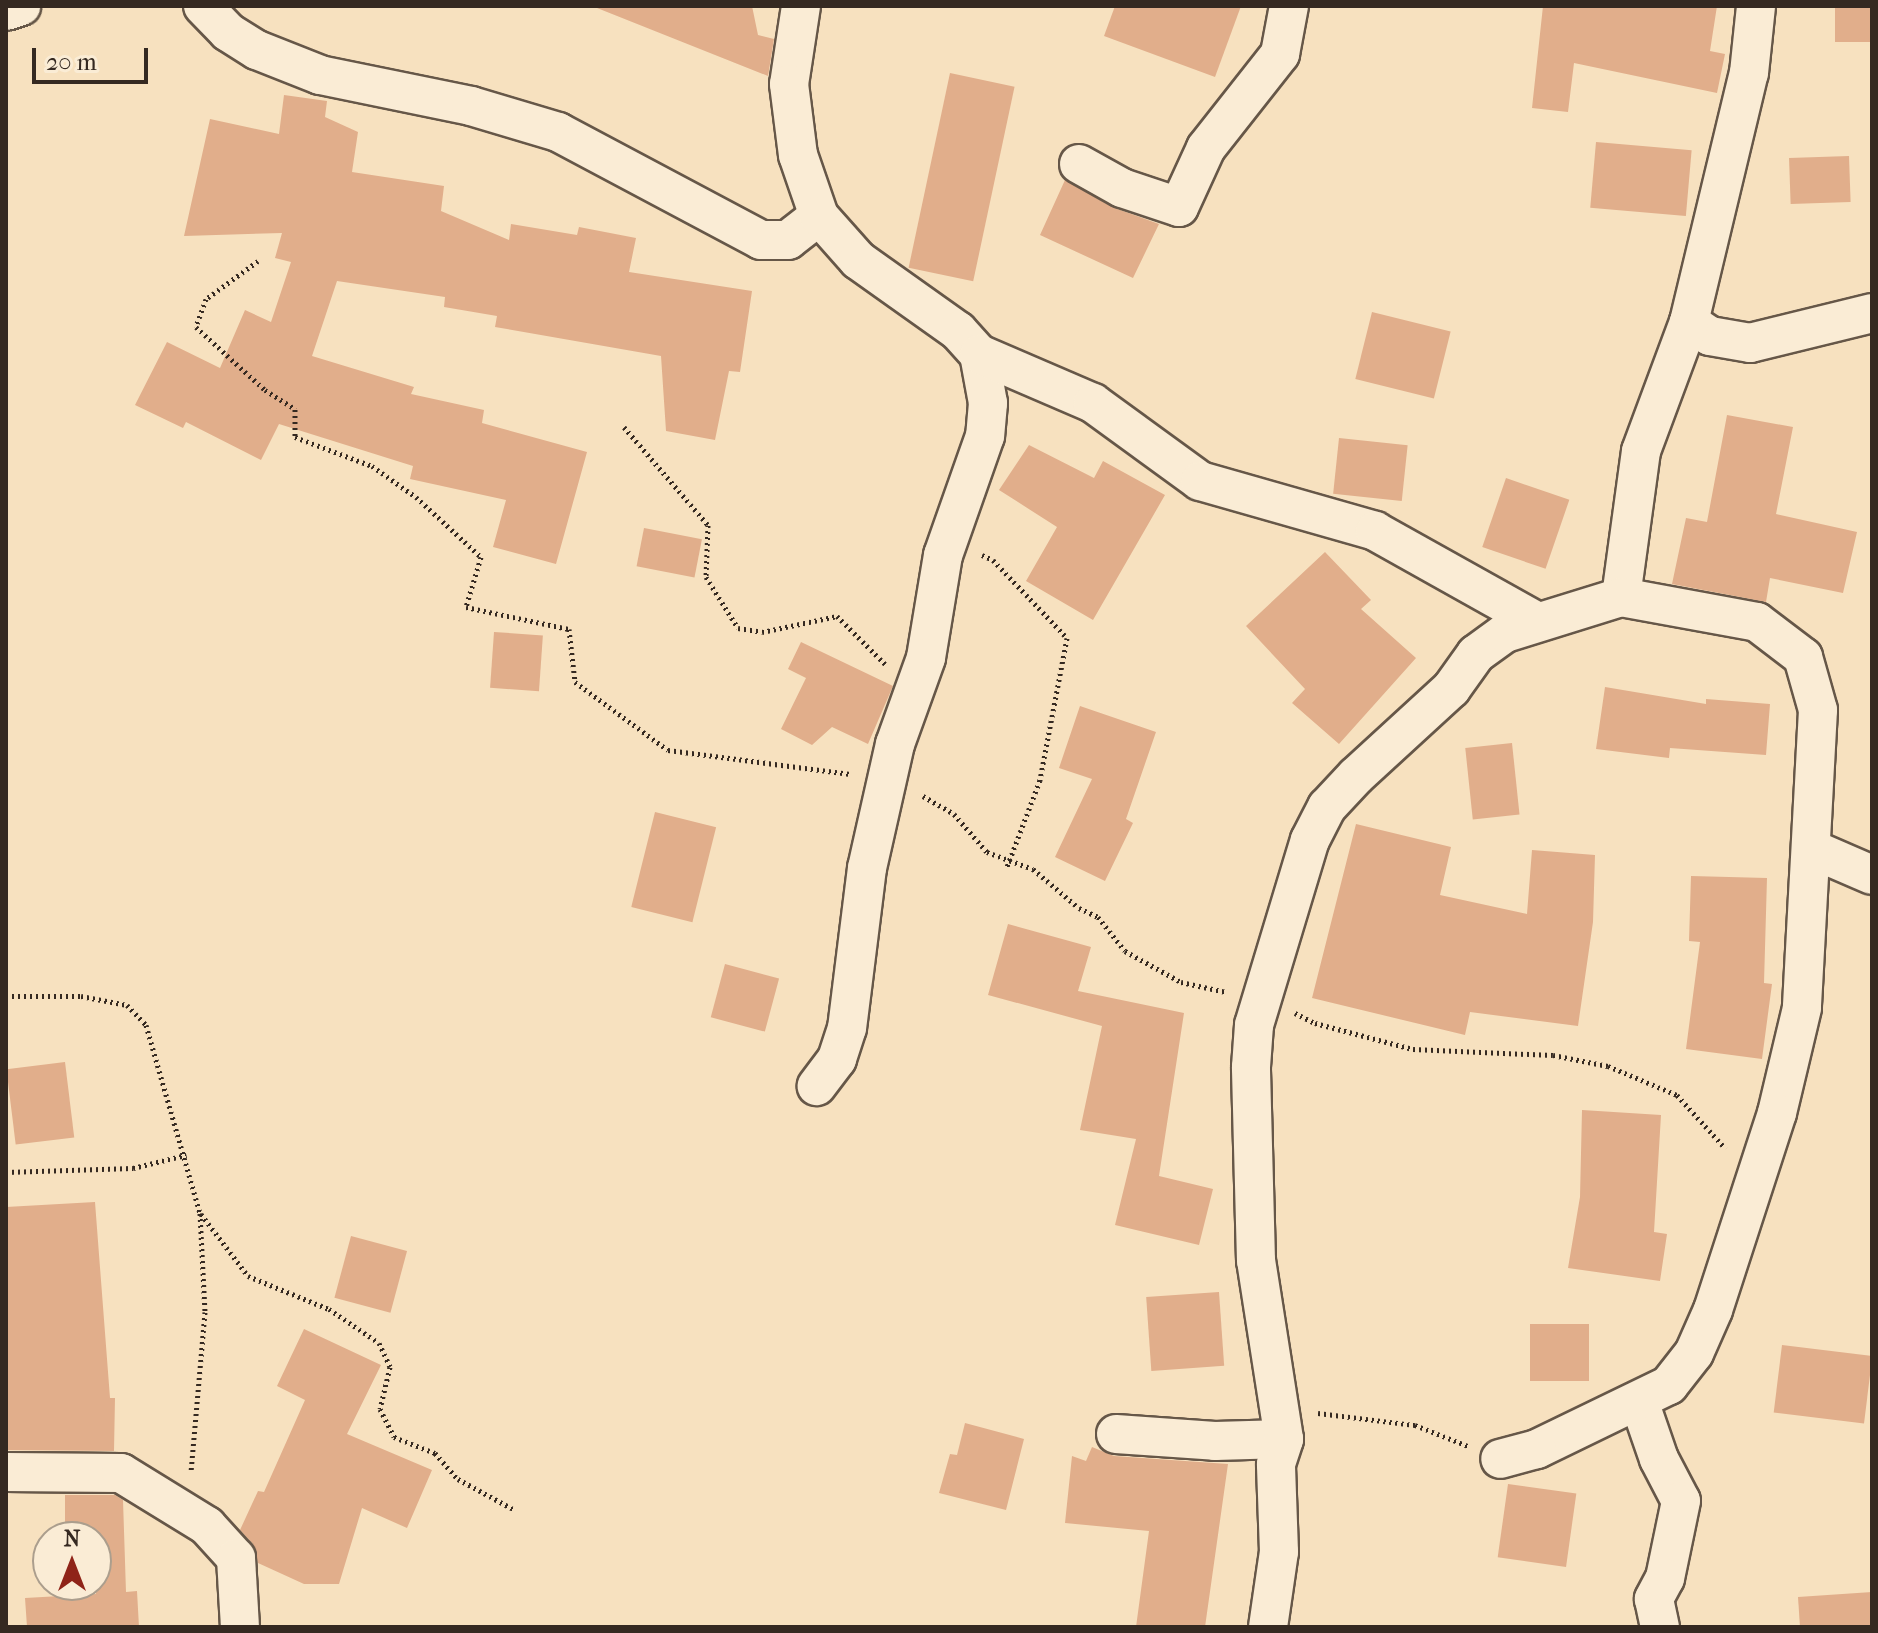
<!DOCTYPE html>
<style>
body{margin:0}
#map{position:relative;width:1878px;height:1633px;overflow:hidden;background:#f7e1bf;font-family:"IM FELL French Canon",serif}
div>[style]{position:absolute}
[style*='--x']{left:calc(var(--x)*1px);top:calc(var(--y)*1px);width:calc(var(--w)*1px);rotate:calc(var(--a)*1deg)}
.building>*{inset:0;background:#e1ae8b;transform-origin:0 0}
.path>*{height:5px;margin-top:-2.5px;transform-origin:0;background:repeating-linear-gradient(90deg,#352921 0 2px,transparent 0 6px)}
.roads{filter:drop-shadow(2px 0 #665748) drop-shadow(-2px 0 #665748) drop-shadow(0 2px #665748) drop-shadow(0 -2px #665748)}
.minor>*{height:38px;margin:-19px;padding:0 19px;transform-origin:19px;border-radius:19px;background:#faecd5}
span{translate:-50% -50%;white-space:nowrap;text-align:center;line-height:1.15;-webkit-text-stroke:6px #faecd5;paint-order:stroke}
.frame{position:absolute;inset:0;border:8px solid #352921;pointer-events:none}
.north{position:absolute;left:32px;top:1521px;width:80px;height:80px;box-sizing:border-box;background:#faecd5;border:2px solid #ab9e8d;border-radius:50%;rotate:0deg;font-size:22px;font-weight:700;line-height:32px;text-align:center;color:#352921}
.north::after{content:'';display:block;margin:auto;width:28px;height:36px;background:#8f2418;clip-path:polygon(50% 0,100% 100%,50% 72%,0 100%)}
.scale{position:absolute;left:32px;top:48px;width:116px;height:36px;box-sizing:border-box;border:4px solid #352921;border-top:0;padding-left:10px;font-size:24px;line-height:28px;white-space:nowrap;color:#352921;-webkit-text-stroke:6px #faecd5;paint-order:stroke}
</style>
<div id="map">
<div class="building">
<i style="clip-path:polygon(592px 6px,752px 6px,758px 35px,774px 39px,768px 76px)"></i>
<i style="clip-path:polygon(1115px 6px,1241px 6px,1215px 77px,1104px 36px)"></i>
<i style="clip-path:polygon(1543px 6px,1717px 6px,1710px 51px,1725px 54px,1717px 93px,1574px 63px,1568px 112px,1532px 108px)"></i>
<i style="left:1835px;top:6px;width:37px;height:36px"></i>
<i style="left:950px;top:73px;width:66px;height:199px;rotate:12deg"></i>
<i style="clip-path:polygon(284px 95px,327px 101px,325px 117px,358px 132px,352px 172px,444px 186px,441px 211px,509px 240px,511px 224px,577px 235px,579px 227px,636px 238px,629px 272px,752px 291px,740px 372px,729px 371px,715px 440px,666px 431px,661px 356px,495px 327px,497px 316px,444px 307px,445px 297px,337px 281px,312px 356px,414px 387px,411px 394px,484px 410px,482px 423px,587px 452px,556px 564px,493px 547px,506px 500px,410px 479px,413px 466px,279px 424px,261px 460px,186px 422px,183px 428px,135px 405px,167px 342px,220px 368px,245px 310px,271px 322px,291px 262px,275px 258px,282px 233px,184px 236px,210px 119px,279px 134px)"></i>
<i style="left:1596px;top:142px;width:96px;height:66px;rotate:5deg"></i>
<i style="left:1849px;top:156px;width:46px;height:60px;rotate:88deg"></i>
<i style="clip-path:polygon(1065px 180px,1112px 207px,1159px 224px,1133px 278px,1040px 235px)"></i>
<i style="left:1372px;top:312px;width:81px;height:69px;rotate:14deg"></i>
<i style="clip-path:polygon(1727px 415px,1793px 427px,1776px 514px,1857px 532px,1843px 593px,1770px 578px,1766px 602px,1672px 584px,1686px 518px,1707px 522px)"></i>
<i style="left:1339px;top:438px;width:69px;height:56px;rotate:6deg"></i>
<i style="clip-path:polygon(1029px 445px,1094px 478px,1103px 461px,1165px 495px,1093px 620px,1026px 581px,1057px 527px,999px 490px)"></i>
<i style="left:1506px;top:478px;width:67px;height:73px;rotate:19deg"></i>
<i style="left:644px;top:528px;width:59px;height:39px;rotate:11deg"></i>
<i style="clip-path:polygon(1325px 552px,1371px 600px,1361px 609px,1416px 658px,1339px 744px,1292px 703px,1305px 689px,1246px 626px)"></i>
<i style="left:494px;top:632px;width:49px;height:56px;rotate:4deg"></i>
<i style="clip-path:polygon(801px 642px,893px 686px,868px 744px,832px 727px,812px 745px,781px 729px,806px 678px,788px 669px)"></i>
<i style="clip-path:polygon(1605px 687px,1706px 704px,1706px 699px,1770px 704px,1766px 755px,1670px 748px,1669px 758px,1596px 749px)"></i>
<i style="clip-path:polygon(1080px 706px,1156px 732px,1126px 819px,1133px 823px,1105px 881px,1055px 857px,1092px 779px,1059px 768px)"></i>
<i style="left:1512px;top:743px;width:72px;height:47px;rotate:84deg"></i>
<i style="left:655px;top:812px;width:63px;height:98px;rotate:14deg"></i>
<i style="clip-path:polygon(1356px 824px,1451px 847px,1440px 895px,1527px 914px,1532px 850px,1595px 855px,1593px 922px,1578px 1026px,1470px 1012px,1465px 1035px,1312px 998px)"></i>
<i style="clip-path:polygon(1691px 876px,1767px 878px,1764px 983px,1772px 984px,1762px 1059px,1686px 1049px,1700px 942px,1689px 941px)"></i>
<i style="clip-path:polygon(1008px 924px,1091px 947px,1078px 991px,1184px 1013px,1159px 1176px,1213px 1189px,1199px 1245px,1115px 1225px,1136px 1139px,1080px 1130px,1102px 1026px,988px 995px)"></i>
<i style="left:725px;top:964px;width:56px;height:55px;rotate:15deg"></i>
<i style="left:65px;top:1062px;width:76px;height:59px;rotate:83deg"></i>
<i style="clip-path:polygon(1582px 1110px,1661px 1115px,1654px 1232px,1667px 1234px,1660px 1281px,1568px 1268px,1580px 1197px)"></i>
<i style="clip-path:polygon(95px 1202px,110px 1398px,115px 1398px,114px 1451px,6px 1450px,6px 1207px)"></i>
<i style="left:351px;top:1236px;width:58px;height:64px;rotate:15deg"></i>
<i style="left:1219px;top:1292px;width:74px;height:73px;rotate:86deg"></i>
<i style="left:1589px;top:1324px;width:57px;height:59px;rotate:90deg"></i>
<i style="clip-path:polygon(304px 1329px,381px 1365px,347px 1434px,432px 1470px,407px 1528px,362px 1508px,339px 1584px,304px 1584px,258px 1563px,253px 1544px,240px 1530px,258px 1491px,264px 1492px,305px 1400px,277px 1386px)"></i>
<i style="left:1782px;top:1345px;width:91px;height:68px;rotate:7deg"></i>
<i style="clip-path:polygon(965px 1423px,1024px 1439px,1006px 1510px,939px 1493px,950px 1454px,957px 1455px)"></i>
<i style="clip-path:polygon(1092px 1447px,1114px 1456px,1228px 1464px,1205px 1627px,1136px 1627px,1149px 1531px,1065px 1523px,1072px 1456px,1086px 1461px)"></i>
<i style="left:1508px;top:1484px;width:69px;height:74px;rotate:8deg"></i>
<i style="clip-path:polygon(65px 1495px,115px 1495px,123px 1500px,126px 1592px,137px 1591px,139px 1627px,27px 1627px,25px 1598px,96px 1594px,96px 1537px,65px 1537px)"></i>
<i style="clip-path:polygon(1872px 1592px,1872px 1627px,1800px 1627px,1798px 1597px)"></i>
</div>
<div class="path">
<i style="--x:258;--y:261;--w:64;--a:143.8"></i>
<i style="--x:206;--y:299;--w:30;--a:110"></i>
<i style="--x:196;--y:327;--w:93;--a:42.4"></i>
<i style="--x:265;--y:390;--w:36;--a:32"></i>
<i style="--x:295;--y:409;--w:28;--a:90"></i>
<i style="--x:295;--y:437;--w:82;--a:20.6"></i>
<i style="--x:372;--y:466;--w:54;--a:35.2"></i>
<i style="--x:416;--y:497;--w:88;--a:42.7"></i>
<i style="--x:481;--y:557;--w:52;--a:106.7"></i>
<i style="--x:466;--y:607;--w:105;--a:12.1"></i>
<i style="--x:569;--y:629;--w:53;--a:83.5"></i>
<i style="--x:575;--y:682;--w:115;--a:36.2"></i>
<i style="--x:668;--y:750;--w:184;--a:7.5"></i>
<i style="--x:624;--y:427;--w:129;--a:49.4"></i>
<i style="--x:708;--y:525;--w:52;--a:92.2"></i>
<i style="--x:706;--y:577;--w:60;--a:57.9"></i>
<i style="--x:738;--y:628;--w:24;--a:9"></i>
<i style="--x:762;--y:632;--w:77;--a:-12"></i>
<i style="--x:837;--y:616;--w:68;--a:45"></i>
<i style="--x:982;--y:555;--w:12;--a:24"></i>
<i style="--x:993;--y:560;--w:108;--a:46.5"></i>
<i style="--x:1067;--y:638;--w:145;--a:100.8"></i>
<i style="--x:1040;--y:780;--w:93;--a:110.8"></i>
<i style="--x:923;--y:796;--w:36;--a:30"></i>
<i style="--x:954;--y:814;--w:50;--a:49"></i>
<i style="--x:987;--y:852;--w:49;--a:20.3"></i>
<i style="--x:1033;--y:869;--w:60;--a:40.3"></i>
<i style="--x:1079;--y:908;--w:21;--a:25"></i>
<i style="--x:1098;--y:917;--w:43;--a:51.5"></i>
<i style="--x:1125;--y:951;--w:64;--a:29"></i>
<i style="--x:1181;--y:982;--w:46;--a:12.5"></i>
<i style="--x:6;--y:996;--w:75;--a:0"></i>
<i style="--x:81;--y:996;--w:47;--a:11.1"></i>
<i style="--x:127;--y:1005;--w:28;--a:46"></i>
<i style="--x:146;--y:1025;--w:196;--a:74"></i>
<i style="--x:200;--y:1213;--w:99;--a:87.1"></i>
<i style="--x:205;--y:1312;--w:162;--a:95"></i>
<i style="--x:1295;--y:1013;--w:22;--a:27"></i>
<i style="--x:1315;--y:1023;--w:101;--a:14.9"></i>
<i style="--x:1413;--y:1049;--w:140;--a:2.5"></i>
<i style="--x:1553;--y:1055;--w:56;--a:11.3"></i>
<i style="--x:1608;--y:1066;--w:75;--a:22.8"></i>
<i style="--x:1677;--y:1095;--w:72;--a:47.8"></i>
<i style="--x:6;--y:1172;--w:127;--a:-1.8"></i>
<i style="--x:133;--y:1168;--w:55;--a:-13.8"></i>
<i style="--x:201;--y:1214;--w:78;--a:52.8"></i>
<i style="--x:248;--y:1276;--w:87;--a:22.2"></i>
<i style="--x:329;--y:1309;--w:60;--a:34.2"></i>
<i style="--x:379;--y:1343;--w:26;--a:65"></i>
<i style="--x:390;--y:1367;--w:43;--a:103.4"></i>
<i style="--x:380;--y:1409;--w:31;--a:63"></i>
<i style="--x:394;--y:1437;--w:44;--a:21.3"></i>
<i style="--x:435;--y:1453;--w:35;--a:49"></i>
<i style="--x:458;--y:1479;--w:63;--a:28.6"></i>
<i style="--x:1318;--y:1413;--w:98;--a:7.1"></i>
<i style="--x:1415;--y:1425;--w:57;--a:21.6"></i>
</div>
<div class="roads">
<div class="minor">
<i style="--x:203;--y:6;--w:36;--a:46"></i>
<i style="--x:228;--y:32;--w:34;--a:32"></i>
<i style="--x:257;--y:50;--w:68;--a:21.6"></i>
<i style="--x:320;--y:75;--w:154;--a:11.6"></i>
<i style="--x:471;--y:106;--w:91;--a:16.6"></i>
<i style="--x:558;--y:132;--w:230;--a:28"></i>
<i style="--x:761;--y:240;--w:27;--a:0"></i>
<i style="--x:788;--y:240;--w:39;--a:-38"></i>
<i style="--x:801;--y:6;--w:79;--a:98.7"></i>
<i style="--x:789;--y:84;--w:72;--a:82.8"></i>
<i style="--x:798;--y:155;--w:65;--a:71"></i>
<i style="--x:819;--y:216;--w:59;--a:48.4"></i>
<i style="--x:858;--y:260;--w:123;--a:35.4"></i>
<i style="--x:958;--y:331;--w:31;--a:48"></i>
<i style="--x:979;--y:354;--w:50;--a:79.6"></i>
<i style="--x:988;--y:403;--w:33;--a:95"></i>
<i style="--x:985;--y:436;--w:126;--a:109.4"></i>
<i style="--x:943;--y:555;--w:104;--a:99.4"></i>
<i style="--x:926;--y:658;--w:91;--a:109.8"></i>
<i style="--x:895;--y:744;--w:127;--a:102.7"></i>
<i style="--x:867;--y:868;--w:161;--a:97.1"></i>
<i style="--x:847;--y:1028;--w:33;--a:108"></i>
<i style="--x:837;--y:1059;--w:34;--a:127"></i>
<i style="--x:6;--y:11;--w:16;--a:-18"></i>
<i style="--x:1079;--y:164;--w:49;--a:29.2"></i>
<i style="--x:1122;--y:188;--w:60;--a:18.4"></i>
<i style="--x:1179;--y:207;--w:65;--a:-65.4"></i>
<i style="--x:1206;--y:148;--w:120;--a:-51.8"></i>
<i style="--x:1280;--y:54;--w:49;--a:-79.4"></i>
<i style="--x:1689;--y:322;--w:25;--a:34"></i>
<i style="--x:1710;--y:336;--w:41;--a:9.9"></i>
<i style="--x:1750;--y:343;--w:126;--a:-13.8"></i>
<i style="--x:979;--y:354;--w:124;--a:23.3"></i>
<i style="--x:1093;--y:403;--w:132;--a:36.1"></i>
<i style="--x:1200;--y:481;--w:182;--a:15.9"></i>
<i style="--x:1375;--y:531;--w:182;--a:29.2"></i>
<i style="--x:1621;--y:597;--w:147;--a:-82.2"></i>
<i style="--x:1641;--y:451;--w:138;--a:-69.6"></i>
<i style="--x:1689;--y:322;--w:256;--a:-76.5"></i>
<i style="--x:1749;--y:73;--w:67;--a:-84"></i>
<i style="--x:1812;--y:849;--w:65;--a:23.4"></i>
<i style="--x:1639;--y:1401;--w:61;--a:71"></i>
<i style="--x:1659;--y:1459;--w:47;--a:62.4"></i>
<i style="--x:1681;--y:1501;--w:79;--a:101.7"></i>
<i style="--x:1665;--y:1578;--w:24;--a:118"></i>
<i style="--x:1654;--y:1599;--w:29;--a:78"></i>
<i style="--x:1116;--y:1434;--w:99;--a:4"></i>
<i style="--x:1215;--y:1441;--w:69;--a:-1.7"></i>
<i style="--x:6;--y:1472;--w:115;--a:0.5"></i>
<i style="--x:121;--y:1473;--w:101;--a:31.6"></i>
<i style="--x:207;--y:1526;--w:43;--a:47.8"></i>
<i style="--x:236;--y:1558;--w:69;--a:86.7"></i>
<i style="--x:1268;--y:1627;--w:76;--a:-81.7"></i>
<i style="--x:1279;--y:1552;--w:88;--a:-92"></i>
<i style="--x:1276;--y:1464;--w:26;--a:-72"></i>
<i style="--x:1284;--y:1439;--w:180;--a:-98.9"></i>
<i style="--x:1256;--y:1261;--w:194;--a:-91.5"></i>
<i style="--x:1251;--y:1067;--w:42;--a:-85.9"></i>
<i style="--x:1254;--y:1025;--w:193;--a:-73.2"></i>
<i style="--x:1310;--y:840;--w:37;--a:-63"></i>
<i style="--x:1327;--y:807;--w:42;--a:-46.9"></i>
<i style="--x:1356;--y:776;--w:129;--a:-42.5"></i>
<i style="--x:1451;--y:689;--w:43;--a:-54.5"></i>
<i style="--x:1476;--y:654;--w:36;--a:-36"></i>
<i style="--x:1505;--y:633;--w:121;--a:-17.2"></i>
<i style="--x:1621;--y:597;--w:138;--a:10.4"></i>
<i style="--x:1757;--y:622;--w:58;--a:37.3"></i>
<i style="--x:1803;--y:657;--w:55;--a:74.2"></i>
<i style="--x:1818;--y:710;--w:298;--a:93.1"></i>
<i style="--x:1802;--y:1008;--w:108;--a:103.4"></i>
<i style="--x:1777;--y:1113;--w:207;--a:108"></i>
<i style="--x:1713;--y:1310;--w:47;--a:113.8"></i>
<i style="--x:1694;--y:1353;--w:41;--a:128"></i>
<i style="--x:1669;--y:1385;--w:147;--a:154.1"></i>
<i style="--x:1537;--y:1449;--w:38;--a:165"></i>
</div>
</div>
<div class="frame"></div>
<div class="north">N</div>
<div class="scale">20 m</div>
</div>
